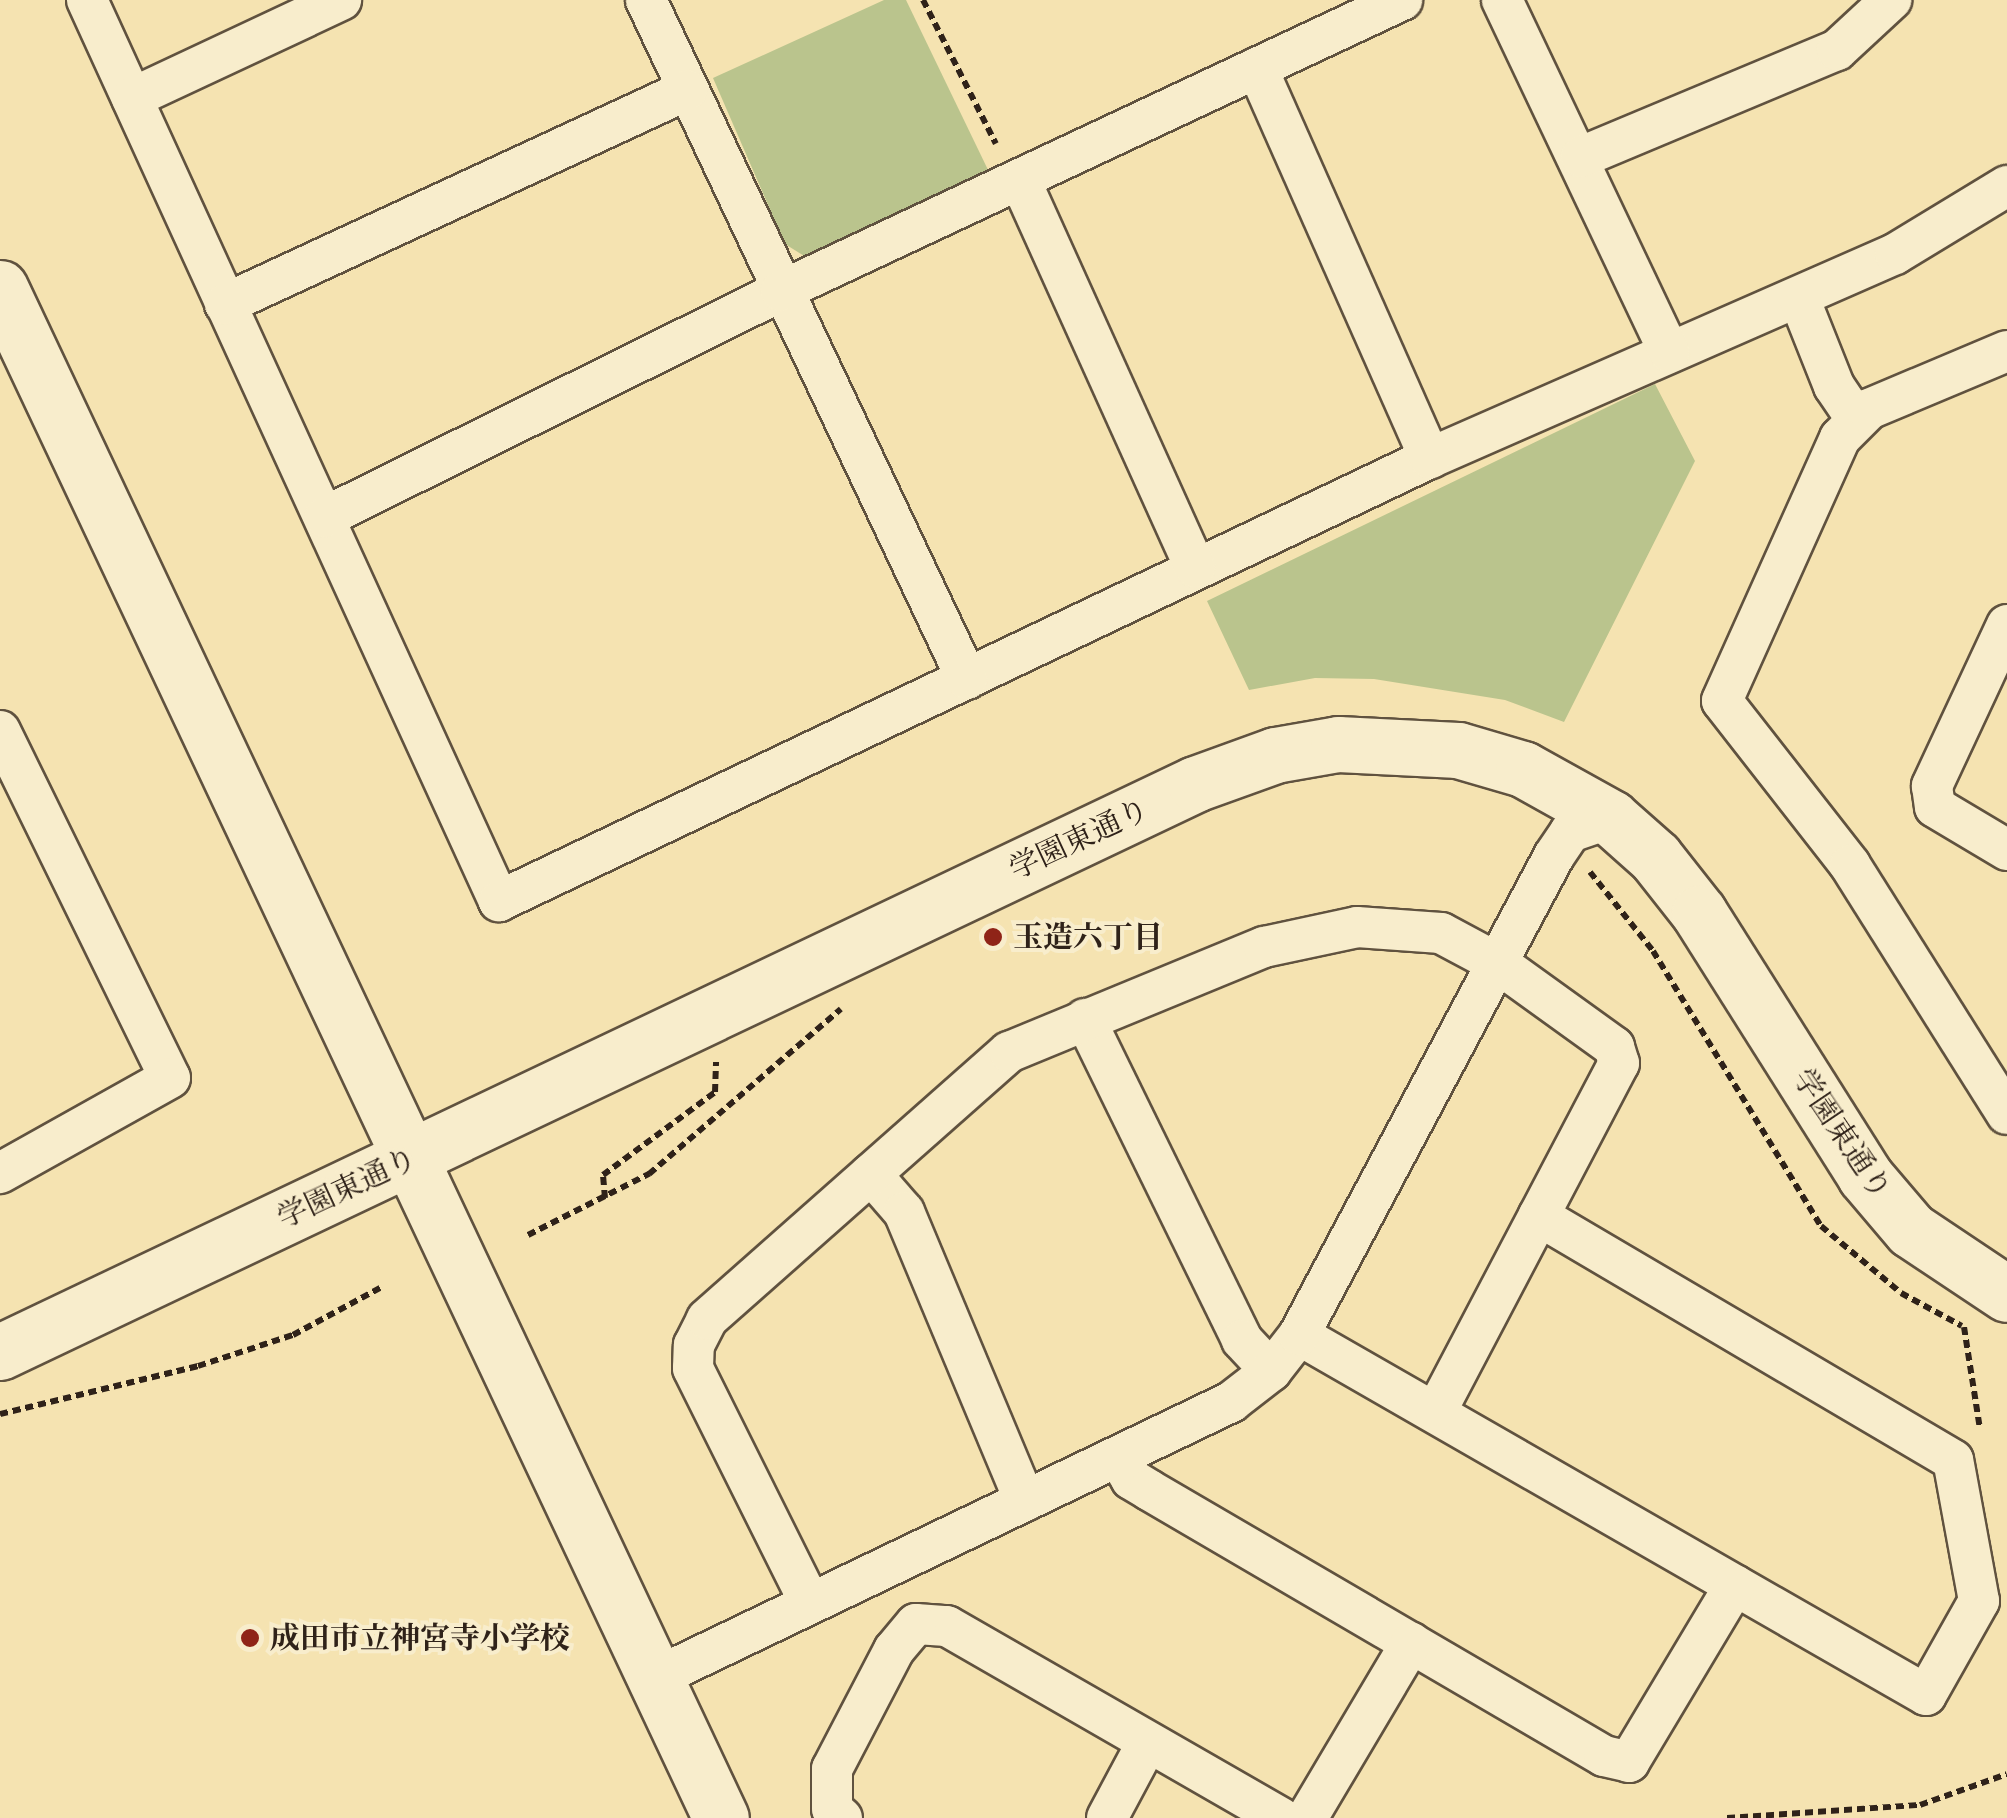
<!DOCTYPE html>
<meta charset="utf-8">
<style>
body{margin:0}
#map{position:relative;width:2007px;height:1818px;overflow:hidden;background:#f5e3b1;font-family:Alegreya,"Noto Serif JP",serif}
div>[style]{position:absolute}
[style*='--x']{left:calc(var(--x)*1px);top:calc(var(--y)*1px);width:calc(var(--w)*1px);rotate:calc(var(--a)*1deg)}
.green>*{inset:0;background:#bac48d}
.path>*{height:6px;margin-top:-3px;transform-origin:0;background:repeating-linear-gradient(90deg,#2f2219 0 8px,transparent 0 13px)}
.roads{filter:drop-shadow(2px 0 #60523f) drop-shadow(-2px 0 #60523f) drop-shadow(0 2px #60523f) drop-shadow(0 -2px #60523f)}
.street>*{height:40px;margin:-20px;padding:0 20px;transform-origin:20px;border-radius:20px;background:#f8edcc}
.secondary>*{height:55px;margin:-27.5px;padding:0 27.5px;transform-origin:27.5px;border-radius:27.5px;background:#f8edcc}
.dots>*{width:28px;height:28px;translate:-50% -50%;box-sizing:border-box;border:5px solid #f8edcc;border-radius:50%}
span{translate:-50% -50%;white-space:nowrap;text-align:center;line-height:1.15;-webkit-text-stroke:8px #f8edcc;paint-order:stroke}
.street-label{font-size:30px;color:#2f2219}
.poi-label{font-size:30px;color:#2f2219;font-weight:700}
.left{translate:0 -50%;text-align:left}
</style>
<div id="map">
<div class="green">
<i style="clip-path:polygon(884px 0,906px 0,990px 174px,809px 259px,785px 244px,713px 78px)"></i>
<i style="clip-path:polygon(1655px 384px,1695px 461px,1564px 722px,1505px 700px,1374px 679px,1315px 678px,1249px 690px,1207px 601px)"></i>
</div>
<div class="path">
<i style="--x:923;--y:0;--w:161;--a:63.1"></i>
<i style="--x:1590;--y:872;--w:101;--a:51.4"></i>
<i style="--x:1653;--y:951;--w:322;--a:58.6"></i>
<i style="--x:1821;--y:1226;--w:104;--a:39.9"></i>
<i style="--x:1901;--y:1293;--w:69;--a:28.4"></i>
<i style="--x:605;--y:1198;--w:23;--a:-95"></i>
<i style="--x:603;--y:1175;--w:139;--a:-36.5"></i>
<i style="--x:715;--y:1092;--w:30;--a:-88"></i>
<i style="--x:528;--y:1235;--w:136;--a:-26.8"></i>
<i style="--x:649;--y:1174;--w:253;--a:-40.7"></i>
<i style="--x:1964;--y:1327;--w:103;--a:81.1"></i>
<i style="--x:0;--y:1414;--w:204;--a:-13.6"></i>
<i style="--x:198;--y:1366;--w:100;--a:-18.1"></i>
<i style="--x:293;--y:1335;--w:99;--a:-28.4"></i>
<i style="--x:1727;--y:1818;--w:193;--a:-3.9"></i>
<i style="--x:1920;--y:1805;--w:92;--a:-19.6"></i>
</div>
<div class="roads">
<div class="street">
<i style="--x:87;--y:0;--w:991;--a:65.43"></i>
<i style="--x:499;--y:901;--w:1031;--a:-25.45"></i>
<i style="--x:1430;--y:458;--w:508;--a:-23.69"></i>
<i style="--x:1895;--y:254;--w:131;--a:-31.3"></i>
<i style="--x:646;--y:0;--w:751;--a:64.7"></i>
<i style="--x:1502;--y:0;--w:390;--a:64.6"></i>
<i style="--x:1257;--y:68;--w:427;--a:66.1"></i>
<i style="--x:132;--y:98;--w:231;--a:-25.1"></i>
<i style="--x:1581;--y:157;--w:277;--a:-22.7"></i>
<i style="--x:1837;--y:50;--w:74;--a:-42.8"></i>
<i style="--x:1021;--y:182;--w:423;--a:65.7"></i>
<i style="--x:1799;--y:298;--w:95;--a:68.3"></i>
<i style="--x:1834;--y:386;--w:40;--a:56"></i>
<i style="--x:225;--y:304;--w:509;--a:-24.85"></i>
<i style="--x:2007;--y:351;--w:150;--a:157.2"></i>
<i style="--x:1869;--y:409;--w:41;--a:135"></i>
<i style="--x:1840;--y:438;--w:288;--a:114.2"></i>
<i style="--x:1722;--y:701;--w:208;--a:52"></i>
<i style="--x:1850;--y:865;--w:294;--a:57.8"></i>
<i style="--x:325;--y:517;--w:509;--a:-26.36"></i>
<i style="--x:781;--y:291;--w:686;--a:-25.11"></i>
<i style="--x:2007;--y:625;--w:178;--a:115"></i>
<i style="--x:1932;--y:786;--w:21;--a:82"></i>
<i style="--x:1935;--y:807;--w:84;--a:30.8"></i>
<i style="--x:0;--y:731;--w:386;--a:63.9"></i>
<i style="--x:170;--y:1078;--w:195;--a:150.8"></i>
<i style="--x:1085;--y:1019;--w:357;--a:63.9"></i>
<i style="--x:1242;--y:1340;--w:42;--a:46.9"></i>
<i style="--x:871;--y:1174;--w:50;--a:49"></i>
<i style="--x:904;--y:1212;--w:313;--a:67.3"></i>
<i style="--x:1299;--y:1335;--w:723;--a:29.86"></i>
<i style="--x:1926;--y:1695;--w:108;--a:-60.6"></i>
<i style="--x:1979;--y:1601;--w:143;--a:-100.4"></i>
<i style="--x:1953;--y:1460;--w:481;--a:-149.5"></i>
<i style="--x:1118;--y:1457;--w:26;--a:59"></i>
<i style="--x:1131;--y:1479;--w:21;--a:31"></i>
<i style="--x:1149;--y:1490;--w:527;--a:30.31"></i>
<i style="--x:1604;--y:1756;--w:26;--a:13"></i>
<i style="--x:1629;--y:1762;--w:206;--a:-59.1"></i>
<i style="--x:809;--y:1601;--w:260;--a:-116.5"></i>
<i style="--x:693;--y:1368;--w:23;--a:-88"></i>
<i style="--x:694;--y:1345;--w:29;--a:-63"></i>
<i style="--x:707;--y:1319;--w:403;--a:-41.5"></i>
<i style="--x:1009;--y:1052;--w:276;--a:-22.4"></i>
<i style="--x:1264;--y:947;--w:95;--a:-12.1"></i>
<i style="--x:1357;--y:927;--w:84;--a:4.1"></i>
<i style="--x:1441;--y:933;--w:66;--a:28.1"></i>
<i style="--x:1499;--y:964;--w:142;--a:35.8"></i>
<i style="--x:1614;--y:1047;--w:17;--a:73"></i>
<i style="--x:1619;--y:1063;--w:394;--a:117.7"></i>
<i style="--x:916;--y:1624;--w:31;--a:4"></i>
<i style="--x:947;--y:1626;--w:385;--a:29.9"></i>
<i style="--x:655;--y:1678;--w:639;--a:-25.6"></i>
<i style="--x:1231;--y:1402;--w:51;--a:-37.8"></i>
<i style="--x:1271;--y:1371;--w:46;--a:-52.1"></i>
<i style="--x:1299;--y:1335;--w:543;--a:-61.97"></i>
<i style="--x:1554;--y:856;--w:29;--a:-56"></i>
<i style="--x:1570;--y:832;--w:43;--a:-18.9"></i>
<i style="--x:842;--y:1818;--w:13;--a:-138"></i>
<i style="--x:832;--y:1809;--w:40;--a:-90"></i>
<i style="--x:832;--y:1769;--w:134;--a:-62.5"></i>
<i style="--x:894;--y:1650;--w:34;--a:-50"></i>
<i style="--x:1107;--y:1818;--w:85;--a:-61.9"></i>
<i style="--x:1307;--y:1818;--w:204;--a:-59.3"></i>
</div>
<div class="secondary">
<i style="--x:0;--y:288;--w:1691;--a:64.77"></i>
<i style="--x:0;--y:1352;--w:1323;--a:-25.42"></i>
<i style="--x:1195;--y:784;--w:85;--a:-19.9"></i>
<i style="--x:1275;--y:755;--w:64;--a:-9.9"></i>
<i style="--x:1338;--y:744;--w:120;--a:2.9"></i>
<i style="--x:1458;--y:750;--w:68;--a:16.3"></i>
<i style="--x:1523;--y:769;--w:101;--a:29.1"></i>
<i style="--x:1611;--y:818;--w:59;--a:41.6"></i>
<i style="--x:1655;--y:857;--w:71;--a:51.8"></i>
<i style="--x:1699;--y:913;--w:311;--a:57.7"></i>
<i style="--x:1865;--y:1176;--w:71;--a:49.6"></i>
<i style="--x:1911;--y:1230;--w:115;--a:33.7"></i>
</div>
</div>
<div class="dots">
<i style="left:993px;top:937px;background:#8f2418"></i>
<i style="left:250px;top:1638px;background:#8f2418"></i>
</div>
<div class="street-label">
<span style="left:1079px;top:839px;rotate:-25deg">学園東通り</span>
<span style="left:1842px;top:1134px;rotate:56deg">学園東通り</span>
<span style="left:347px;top:1188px;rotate:-25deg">学園東通り</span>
</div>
<div class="poi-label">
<span class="left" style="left:1013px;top:937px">玉造六丁目</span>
<span class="left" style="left:270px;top:1638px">成田市立神宮寺小学校</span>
</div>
</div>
